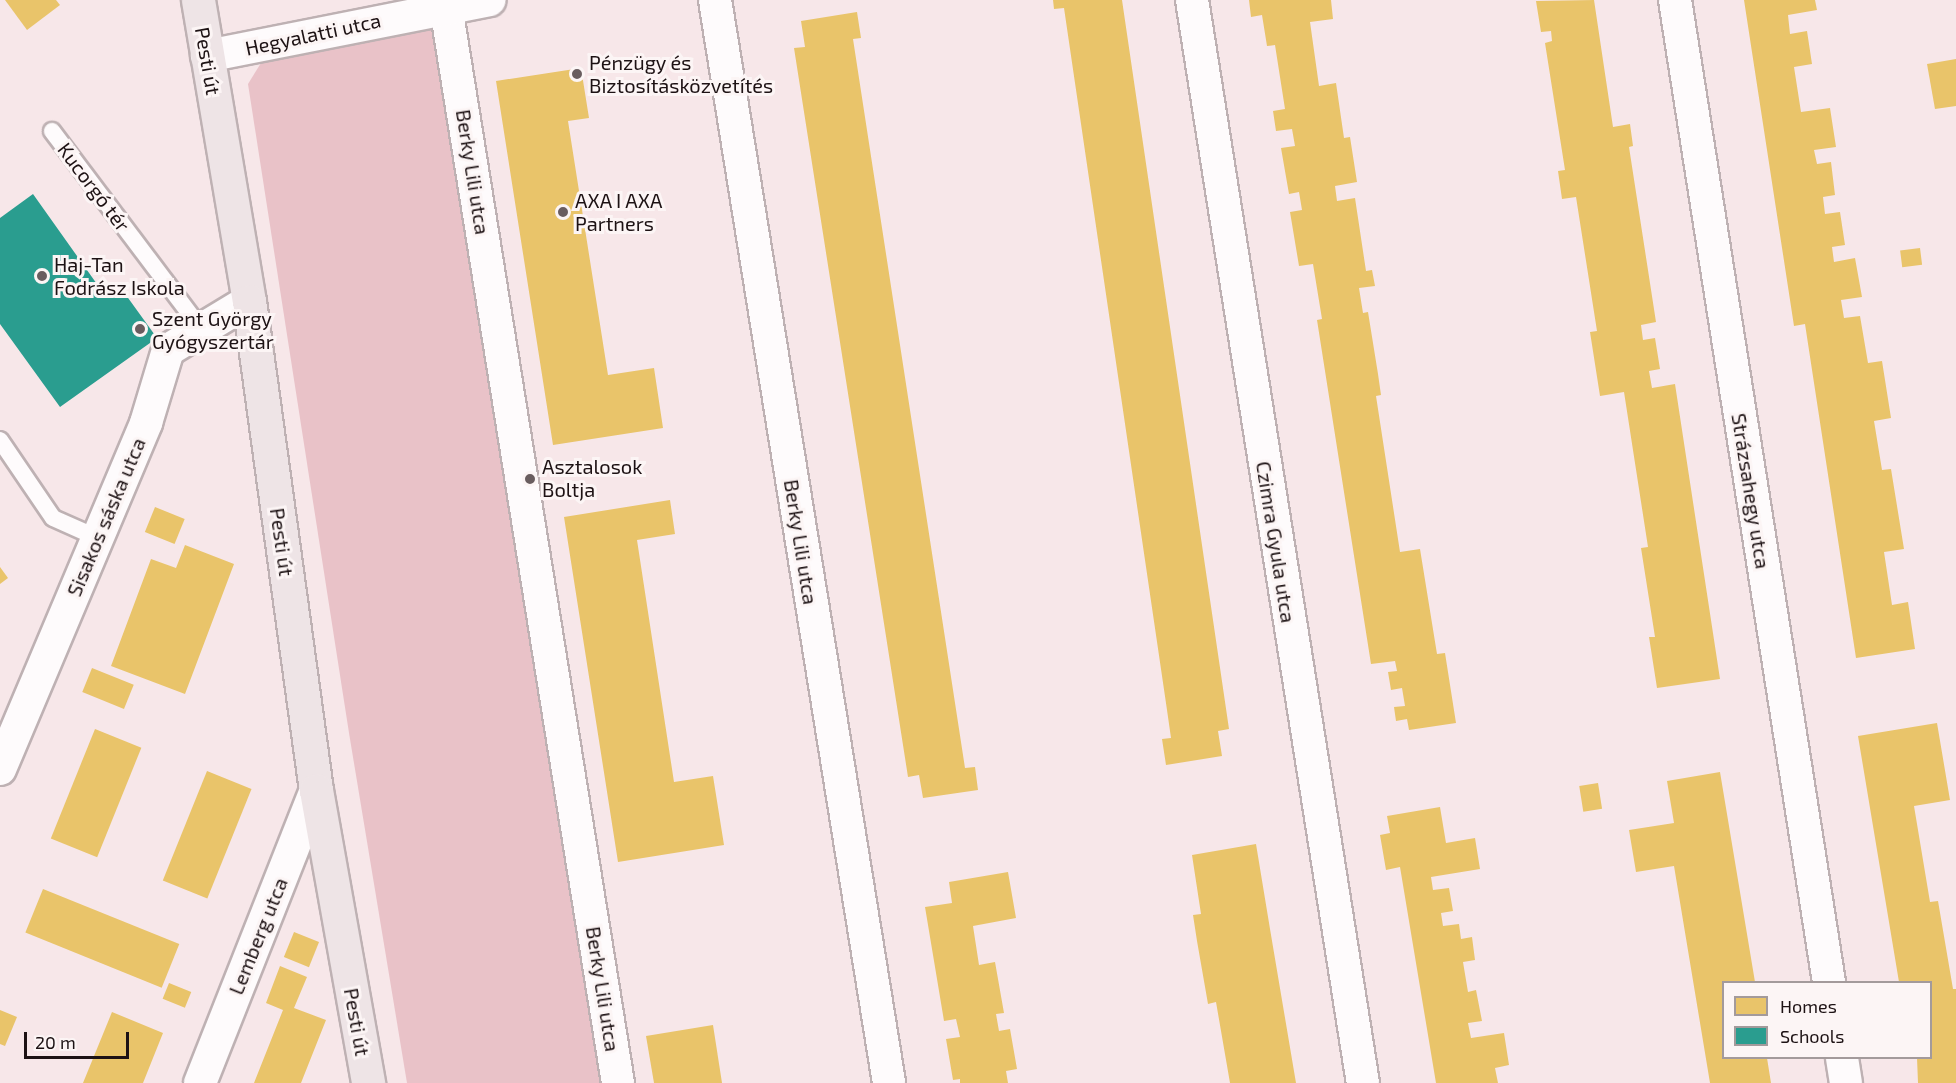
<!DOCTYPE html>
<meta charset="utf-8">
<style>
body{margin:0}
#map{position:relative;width:1956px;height:1083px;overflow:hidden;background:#f7e7e9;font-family:"Exo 2",sans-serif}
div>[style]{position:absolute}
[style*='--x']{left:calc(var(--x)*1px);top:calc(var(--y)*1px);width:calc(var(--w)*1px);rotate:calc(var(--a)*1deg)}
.green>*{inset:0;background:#e9c2c8}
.homes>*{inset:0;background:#e9c46a;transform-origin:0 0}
.schools>*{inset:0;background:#2a9d8f}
.roads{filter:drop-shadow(2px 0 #beb1b3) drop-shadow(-2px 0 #beb1b3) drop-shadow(0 2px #beb1b3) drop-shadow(0 -2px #beb1b3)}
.lane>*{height:16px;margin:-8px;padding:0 8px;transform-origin:8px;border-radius:8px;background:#fefbfc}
.street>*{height:32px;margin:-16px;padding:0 16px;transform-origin:16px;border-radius:16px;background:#fefbfc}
.primary>*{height:33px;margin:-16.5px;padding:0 16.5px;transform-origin:16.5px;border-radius:16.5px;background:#eee4e6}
.dots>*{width:16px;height:16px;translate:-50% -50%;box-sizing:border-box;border:3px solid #fcf5f5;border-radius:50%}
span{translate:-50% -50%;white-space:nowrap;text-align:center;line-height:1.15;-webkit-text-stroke:6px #fcf5f5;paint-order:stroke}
.street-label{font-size:20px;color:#1d1214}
.poi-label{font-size:20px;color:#1d1214}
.left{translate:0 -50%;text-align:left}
.legend{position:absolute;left:1722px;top:981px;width:210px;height:78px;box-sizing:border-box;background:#fcf5f5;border:2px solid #a39a9b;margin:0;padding:8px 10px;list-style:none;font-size:18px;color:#1d1214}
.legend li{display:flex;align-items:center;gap:12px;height:30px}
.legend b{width:30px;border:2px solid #a39a9b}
.scale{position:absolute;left:24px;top:1032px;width:105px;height:27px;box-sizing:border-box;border:3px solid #1d1214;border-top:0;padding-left:8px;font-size:18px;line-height:21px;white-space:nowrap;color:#1d1214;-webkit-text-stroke:4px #fcf5f5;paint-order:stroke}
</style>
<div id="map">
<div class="green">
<i style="clip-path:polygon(446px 7px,618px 1083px,407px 1083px,349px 733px,248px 84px,274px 42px)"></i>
</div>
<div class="homes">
<i style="clip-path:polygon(5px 0,56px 0,60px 5px,27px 30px)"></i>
<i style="clip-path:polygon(1053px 0,1122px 0,1229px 729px,1218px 731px,1222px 756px,1166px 765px,1162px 739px,1171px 738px,1167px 710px,1064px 8px,1054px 9px)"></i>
<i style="clip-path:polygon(1249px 0,1331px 0,1333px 19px,1310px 22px,1319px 86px,1336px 83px,1344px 138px,1350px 137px,1357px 182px,1335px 186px,1337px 201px,1355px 198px,1366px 271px,1372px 270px,1375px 286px,1359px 288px,1363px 313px,1368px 312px,1378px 374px,1381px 395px,1376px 396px,1400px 552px,1420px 549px,1437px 654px,1445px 653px,1456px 723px,1409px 730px,1407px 719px,1396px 721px,1394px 707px,1405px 706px,1402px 688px,1391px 690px,1388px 672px,1397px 671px,1395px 661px,1371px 664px,1317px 320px,1322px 319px,1313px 264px,1299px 266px,1290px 212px,1302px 210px,1299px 192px,1289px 194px,1281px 148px,1295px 146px,1292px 129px,1276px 131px,1273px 111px,1285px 109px,1275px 45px,1267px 46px,1262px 15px,1251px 17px)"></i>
<i style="clip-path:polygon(1594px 0,1613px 127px,1630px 124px,1633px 146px,1629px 147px,1656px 322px,1641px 325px,1643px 340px,1655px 338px,1660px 369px,1649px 371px,1652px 388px,1675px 384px,1720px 679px,1657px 688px,1649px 637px,1655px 637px,1641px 548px,1648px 547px,1624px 392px,1600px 396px,1590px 332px,1597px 331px,1576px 197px,1562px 199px,1558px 171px,1565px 170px,1545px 43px,1552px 41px,1551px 31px,1541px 32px,1536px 1px)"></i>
<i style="clip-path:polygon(1744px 0,1815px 0,1817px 10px,1788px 15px,1790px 34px,1807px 31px,1812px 64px,1794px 67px,1801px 112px,1830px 108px,1836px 147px,1814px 150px,1817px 164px,1831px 162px,1835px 195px,1823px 197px,1825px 214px,1840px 212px,1845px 245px,1832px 247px,1834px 262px,1855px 258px,1862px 297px,1841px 300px,1844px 318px,1860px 316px,1868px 363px,1882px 361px,1891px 418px,1874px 421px,1882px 470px,1891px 469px,1904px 549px,1884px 552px,1892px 605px,1908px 602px,1915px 649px,1856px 658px,1805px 324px,1794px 326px)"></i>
<i style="clip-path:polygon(857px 12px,861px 38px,853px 39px,965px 768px,975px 767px,978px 790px,923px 798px,919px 775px,908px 777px,794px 48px,805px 47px,801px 21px)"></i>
<i style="clip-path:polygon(1956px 59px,1956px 106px,1935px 109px,1927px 64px)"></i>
<i style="clip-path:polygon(581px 68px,589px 118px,568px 121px,608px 375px,654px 368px,663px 428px,553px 445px,496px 81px)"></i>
<i style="left:1920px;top:248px;width:17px;height:20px;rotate:83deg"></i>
<i style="clip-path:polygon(670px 500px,675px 534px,637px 540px,674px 782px,713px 776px,724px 845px,618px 862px,564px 517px)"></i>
<i style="left:155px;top:507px;width:32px;height:27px;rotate:22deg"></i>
<i style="clip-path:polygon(185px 545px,234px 564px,185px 694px,111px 666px,151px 559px,176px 568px)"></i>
<i style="clip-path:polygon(0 567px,8px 578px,0 584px)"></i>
<i style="left:92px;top:668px;width:45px;height:26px;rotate:22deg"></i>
<i style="clip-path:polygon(1937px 723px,1950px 800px,1914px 806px,1930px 902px,1938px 901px,1953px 989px,1956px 989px,1956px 1083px,1918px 1083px,1917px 1058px,1930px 1058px,1930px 982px,1899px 982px,1858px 736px)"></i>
<i style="left:95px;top:729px;width:50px;height:118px;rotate:22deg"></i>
<i style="left:207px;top:771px;width:48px;height:118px;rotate:22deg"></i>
<i style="clip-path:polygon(1720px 772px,1755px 982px,1724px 982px,1724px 1058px,1767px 1058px,1771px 1083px,1710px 1083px,1674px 866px,1636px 872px,1629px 830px,1674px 823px,1667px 781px)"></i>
<i style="left:1598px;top:783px;width:26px;height:19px;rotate:81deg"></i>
<i style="clip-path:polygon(1440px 807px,1446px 843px,1475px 838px,1480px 869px,1431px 877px,1433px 890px,1449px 888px,1453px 911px,1441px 913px,1443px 926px,1459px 924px,1461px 939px,1472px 937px,1475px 960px,1463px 962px,1468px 992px,1476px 990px,1482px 1021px,1468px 1023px,1471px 1038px,1504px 1033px,1509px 1065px,1495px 1068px,1498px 1083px,1436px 1083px,1400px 867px,1386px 870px,1380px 835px,1390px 833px,1387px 816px)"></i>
<i style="clip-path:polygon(1256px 844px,1270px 929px,1296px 1083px,1230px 1083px,1216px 1002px,1208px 1004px,1197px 941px,1193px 915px,1201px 914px,1192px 855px)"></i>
<i style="clip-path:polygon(1008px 872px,1016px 918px,973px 926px,979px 965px,995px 962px,1004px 1013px,996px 1014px,999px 1031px,1010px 1029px,1017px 1069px,1006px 1071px,1008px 1083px,960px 1083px,960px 1079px,953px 1080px,946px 1039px,960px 1037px,956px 1019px,944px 1021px,925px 907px,952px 903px,949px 882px)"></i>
<i style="left:43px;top:889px;width:147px;height:47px;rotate:22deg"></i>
<i style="left:294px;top:932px;width:27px;height:27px;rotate:22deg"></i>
<i style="clip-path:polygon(280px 966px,307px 977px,294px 1008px,326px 1020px,301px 1083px,254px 1083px,283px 1010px,266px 1003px)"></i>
<i style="left:169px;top:983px;width:24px;height:17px;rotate:22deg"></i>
<i style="clip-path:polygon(0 1010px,17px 1017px,5px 1046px,0 1044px)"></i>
<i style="clip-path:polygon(112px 1012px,163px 1033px,143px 1083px,83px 1083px)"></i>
<i style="clip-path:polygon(713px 1025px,722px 1083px,654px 1083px,646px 1036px)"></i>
</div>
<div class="schools">
<i style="clip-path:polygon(33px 194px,104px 294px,118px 284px,157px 338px,60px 407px,0 324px,0 218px)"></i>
</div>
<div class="roads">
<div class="lane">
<i style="--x:52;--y:131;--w:248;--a:53"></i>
<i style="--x:0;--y:440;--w:94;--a:55.8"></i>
<i style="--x:53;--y:518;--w:49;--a:24"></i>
</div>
<div class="street">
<i style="--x:715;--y:0;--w:1097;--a:80.87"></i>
<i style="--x:1192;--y:0;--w:1096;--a:81.03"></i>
<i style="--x:1675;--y:0;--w:994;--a:81.09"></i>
<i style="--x:446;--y:7;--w:1090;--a:80.92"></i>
<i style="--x:207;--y:56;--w:288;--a:-11.2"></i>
<i style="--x:0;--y:769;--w:376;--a:-67.1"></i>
<i style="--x:146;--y:423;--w:76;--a:-73.2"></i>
<i style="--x:168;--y:350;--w:95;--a:-31.2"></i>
<i style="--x:1842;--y:1058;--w:25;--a:81"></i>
<i style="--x:200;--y:1083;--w:315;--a:-68.4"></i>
</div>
<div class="primary">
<i style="--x:198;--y:0;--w:305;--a:80.4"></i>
<i style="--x:249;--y:301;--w:494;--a:82.2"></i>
<i style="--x:316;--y:790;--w:298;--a:79.9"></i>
</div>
</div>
<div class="dots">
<i style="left:577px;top:74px;background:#695d5f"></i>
<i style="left:563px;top:212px;background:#695d5f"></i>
<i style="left:42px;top:276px;background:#695d5f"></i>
<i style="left:140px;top:329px;background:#695d5f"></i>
<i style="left:530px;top:479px;background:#695d5f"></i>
</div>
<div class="street-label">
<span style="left:313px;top:34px;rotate:-12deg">Hegyalatti utca</span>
<span style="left:208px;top:61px;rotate:80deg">Pesti út</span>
<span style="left:473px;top:172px;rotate:81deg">Berky Lili utca</span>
<span style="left:94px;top:187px;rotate:53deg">Kucorgó tér</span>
<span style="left:1751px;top:491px;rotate:81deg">Strázsahegy utca</span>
<span style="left:106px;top:517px;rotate:-67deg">Sisakos sáska utca</span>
<span style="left:282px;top:542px;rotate:82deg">Pesti út</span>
<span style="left:801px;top:542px;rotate:81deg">Berky Lili utca</span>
<span style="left:1276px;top:542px;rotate:81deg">Czimra Gyula utca</span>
<span style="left:258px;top:936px;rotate:-68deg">Lemberg utca</span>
<span style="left:603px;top:989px;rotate:81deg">Berky Lili utca</span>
<span style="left:357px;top:1022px;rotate:80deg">Pesti út</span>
</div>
<div class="poi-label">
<span class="left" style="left:589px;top:74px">Pénzügy és<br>Biztosításközvetítés</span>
<span class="left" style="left:575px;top:212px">AXA I AXA<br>Partners</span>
<span class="left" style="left:54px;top:276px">Haj-Tan<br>Fodrász Iskola</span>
<span class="left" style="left:152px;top:330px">Szent György<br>Gyógyszertár</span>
<span class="left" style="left:542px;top:478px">Asztalosok<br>Boltja</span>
</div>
<ul class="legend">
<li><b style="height:16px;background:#e9c46a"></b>Homes</li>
<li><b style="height:16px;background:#2a9d8f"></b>Schools</li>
</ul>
<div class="scale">20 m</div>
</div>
